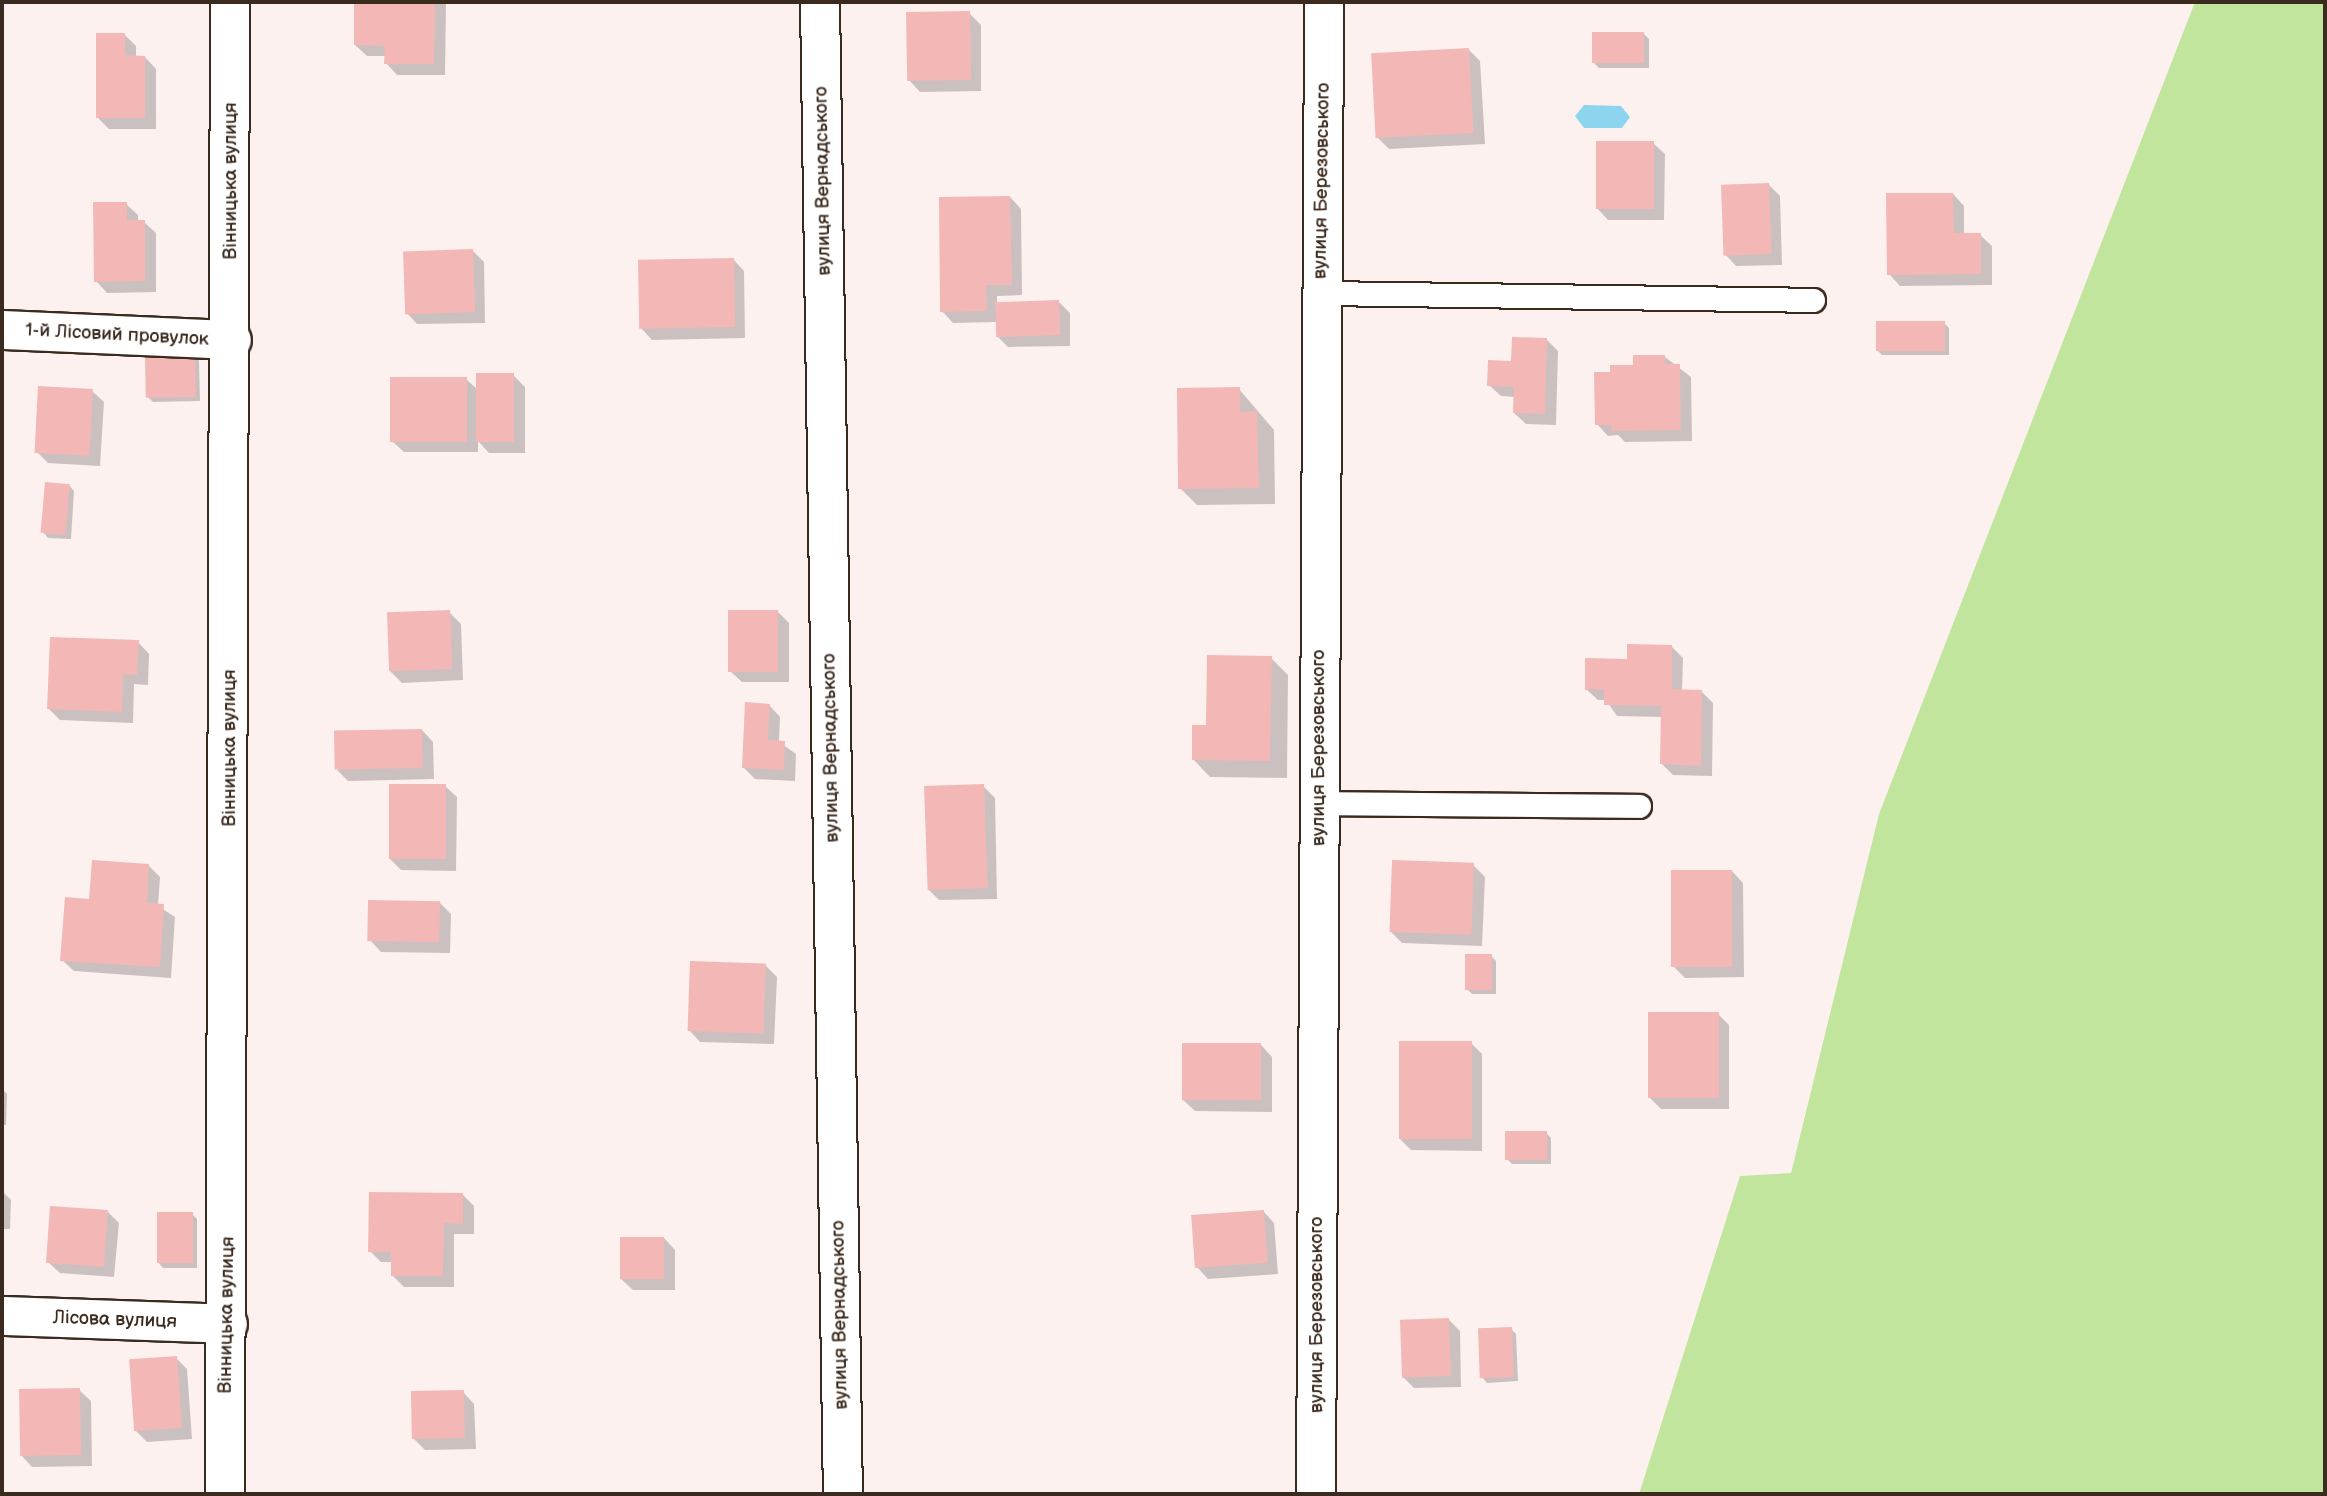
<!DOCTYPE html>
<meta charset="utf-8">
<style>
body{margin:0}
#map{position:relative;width:2327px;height:1496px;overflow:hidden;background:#fdf1f0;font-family:"Balsamiq Sans",sans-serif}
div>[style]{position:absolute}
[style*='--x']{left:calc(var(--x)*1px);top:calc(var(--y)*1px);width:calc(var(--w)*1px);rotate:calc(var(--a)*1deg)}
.green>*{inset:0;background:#c2e59e}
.water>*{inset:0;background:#8dd5ef}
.shadow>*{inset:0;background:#0003}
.building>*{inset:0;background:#f3b7b5;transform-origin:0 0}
.roads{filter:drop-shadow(2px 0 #3b2a1e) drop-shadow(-2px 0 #3b2a1e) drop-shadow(0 2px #3b2a1e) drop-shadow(0 -2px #3b2a1e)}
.lane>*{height:23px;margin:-11.5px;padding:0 11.5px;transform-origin:11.5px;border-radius:11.5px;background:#fff}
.street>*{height:38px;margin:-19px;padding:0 19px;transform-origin:19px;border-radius:19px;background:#fff}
.secondary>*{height:38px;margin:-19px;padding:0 19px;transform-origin:19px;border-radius:19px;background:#fff}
span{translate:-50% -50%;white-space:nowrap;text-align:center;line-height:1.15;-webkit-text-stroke:5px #fff;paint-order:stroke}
.street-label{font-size:19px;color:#3b2a1e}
.frame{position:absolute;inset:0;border:4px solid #3b2a1e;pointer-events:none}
</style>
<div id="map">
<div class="green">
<i style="clip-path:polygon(2195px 2px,2325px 2px,2325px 1494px,1639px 1494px,1740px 1176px,1791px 1173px,1879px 814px)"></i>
</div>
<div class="water">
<i style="clip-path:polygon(1584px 105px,1621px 106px,1630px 117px,1622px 128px,1584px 128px,1575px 116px)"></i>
</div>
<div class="shadow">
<i style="clip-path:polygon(356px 2px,446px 2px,445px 75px,397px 75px,386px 63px,386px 56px,367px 56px,355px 45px)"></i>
<i style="clip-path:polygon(969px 13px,981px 25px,981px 91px,920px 92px,909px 80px)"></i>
<i style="clip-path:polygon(1644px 34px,1649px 39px,1649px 68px,1599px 68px,1594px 63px)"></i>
<i style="clip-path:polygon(125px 35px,136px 46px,136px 57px,145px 57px,156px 69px,156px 129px,109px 129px,97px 117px)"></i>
<i style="clip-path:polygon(1469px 50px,1480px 61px,1485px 144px,1389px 149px,1377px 137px)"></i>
<i style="clip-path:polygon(1653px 143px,1665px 154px,1664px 220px,1608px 220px,1597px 208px)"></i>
<i style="clip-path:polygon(1769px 185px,1780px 196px,1782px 265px,1736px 266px,1725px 254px)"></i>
<i style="clip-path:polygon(1953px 194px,1964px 206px,1964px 235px,1980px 235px,1992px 246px,1992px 285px,1900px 286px,1889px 274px)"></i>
<i style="clip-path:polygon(1010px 197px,1021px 209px,1022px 295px,997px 296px,997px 303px,1058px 301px,1070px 313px,1070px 346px,1008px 347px,997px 336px,996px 322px,953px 323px,942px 311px)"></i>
<i style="clip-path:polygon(126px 204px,138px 215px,138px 222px,144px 222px,156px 233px,156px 292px,107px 293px,96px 281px)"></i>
<i style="clip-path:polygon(472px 250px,484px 262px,485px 323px,417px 324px,406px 312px)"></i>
<i style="clip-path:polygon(733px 259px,744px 271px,745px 338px,652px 340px,641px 328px)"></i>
<i style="clip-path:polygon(1944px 323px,1949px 328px,1949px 355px,1882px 355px,1877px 350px)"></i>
<i style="clip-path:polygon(1547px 340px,1558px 351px,1556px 425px,1526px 424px,1514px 413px,1515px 397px,1501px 396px,1489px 385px)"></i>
<i style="clip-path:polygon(194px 354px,199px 360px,200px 401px,153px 402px,148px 397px)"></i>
<i style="clip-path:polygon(1665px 357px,1691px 377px,1692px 441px,1625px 442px,1618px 435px,1608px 436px,1597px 424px,1612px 373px)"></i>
<i style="clip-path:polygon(513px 375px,525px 387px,525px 453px,489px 453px,478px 441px,478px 452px,404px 452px,392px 441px,466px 379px,478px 390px)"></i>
<i style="clip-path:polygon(1239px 389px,1274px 430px,1275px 504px,1197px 505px,1180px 488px)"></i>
<i style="clip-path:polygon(92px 391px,104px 402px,100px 466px,48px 463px,37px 452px)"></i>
<i style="clip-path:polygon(69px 485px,74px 491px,71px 539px,48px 538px,43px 532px)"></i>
<i style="clip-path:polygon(777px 611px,789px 623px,789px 682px,742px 682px,730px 671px)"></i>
<i style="clip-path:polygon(449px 612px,461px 624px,463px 680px,402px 683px,390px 671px)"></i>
<i style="clip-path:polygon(138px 642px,149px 654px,148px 685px,134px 684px,133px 723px,60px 720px,49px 709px)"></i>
<i style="clip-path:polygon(1672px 647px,1683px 658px,1682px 691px,1702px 692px,1713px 703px,1712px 776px,1673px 775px,1662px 764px,1663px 717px,1617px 716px,1606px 700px,1598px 700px,1586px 689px,1629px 661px)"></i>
<i style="clip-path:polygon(1271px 658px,1288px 675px,1287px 778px,1210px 777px,1193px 759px,1208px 727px)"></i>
<i style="clip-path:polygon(769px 705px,780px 717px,779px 742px,796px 754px,795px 781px,755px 779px,744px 768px)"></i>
<i style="clip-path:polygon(422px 730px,433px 742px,434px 779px,348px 781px,337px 770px)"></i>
<i style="clip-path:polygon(445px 786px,457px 797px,456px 871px,401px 870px,389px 858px)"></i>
<i style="clip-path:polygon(983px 786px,995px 798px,997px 899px,939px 900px,928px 889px)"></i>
<i style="clip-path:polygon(148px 865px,160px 877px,158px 906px,175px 917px,171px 978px,74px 971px,62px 960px,91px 901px)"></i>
<i style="clip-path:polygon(1473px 865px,1485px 877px,1482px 946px,1402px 943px,1391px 932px)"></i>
<i style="clip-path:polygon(1732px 871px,1743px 883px,1744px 977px,1685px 978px,1674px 967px)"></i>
<i style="clip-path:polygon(439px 902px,451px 914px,450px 953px,381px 952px,370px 940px)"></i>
<i style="clip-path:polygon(1491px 956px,1496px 961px,1496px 994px,1472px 994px,1467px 989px)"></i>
<i style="clip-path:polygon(766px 966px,777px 977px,774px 1044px,700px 1042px,689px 1030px)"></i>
<i style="clip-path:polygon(1718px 1014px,1729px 1025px,1729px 1109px,1661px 1109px,1649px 1097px)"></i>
<i style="clip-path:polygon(1471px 1043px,1482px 1054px,1482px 1151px,1411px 1150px,1400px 1139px)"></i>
<i style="clip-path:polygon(1261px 1045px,1272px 1057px,1272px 1112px,1195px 1111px,1183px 1100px)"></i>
<i style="clip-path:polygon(2px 1089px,7px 1094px,6px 1125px,2px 1125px)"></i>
<i style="clip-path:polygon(1546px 1133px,1551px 1138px,1551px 1164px,1512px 1164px,1507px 1159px)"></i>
<i style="clip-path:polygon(2px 1191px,11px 1200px,10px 1229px,2px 1229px)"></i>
<i style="clip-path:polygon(462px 1194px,474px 1206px,474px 1234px,454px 1234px,454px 1287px,404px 1287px,392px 1275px,393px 1262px,381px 1262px,370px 1251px)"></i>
<i style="clip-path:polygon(107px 1211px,119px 1223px,114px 1277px,60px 1273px,48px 1262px)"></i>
<i style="clip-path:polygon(1263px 1211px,1274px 1223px,1278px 1274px,1208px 1279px,1197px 1267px)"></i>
<i style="clip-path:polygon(192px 1214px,197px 1219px,197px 1268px,163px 1268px,158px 1262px)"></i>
<i style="clip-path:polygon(664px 1238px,675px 1250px,675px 1290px,633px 1290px,621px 1279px)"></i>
<i style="clip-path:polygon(1449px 1320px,1460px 1331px,1461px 1387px,1414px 1388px,1403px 1377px)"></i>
<i style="clip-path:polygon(1511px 1329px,1516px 1334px,1518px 1381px,1487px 1383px,1482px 1377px)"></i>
<i style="clip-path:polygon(176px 1358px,187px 1369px,192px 1439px,147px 1442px,136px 1431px)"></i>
<i style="clip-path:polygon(79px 1390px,91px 1401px,92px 1466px,32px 1467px,21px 1455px)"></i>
<i style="clip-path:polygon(463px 1392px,474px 1404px,476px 1449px,425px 1450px,414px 1439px)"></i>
</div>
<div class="building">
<i style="clip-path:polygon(354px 2px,435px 2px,434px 64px,384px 64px,385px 46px,354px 45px)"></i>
<i style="left:970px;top:11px;width:69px;height:64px;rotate:89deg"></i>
<i style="left:1592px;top:32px;width:52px;height:31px"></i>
<i style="clip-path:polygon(96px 33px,125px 33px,125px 55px,145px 56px,145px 118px,96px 118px)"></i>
<i style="left:1469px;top:48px;width:85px;height:98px;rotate:87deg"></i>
<i style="left:1596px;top:141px;width:58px;height:68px"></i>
<i style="left:1769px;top:183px;width:71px;height:48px;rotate:88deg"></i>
<i style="clip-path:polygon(1886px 193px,1953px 193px,1954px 233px,1981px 233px,1981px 274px,1887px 275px)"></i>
<i style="clip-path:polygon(1010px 196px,1012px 285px,986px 285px,987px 311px,940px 312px,939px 197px)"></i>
<i style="clip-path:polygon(93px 202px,127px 202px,127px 220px,145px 220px,145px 281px,94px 282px)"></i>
<i style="left:473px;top:249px;width:63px;height:70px;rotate:88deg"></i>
<i style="left:734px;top:258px;width:69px;height:96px;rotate:89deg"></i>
<i style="left:1059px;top:300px;width:35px;height:64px;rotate:88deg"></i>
<i style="left:1876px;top:321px;width:69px;height:30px"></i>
<i style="clip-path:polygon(1512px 337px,1547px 338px,1545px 414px,1513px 413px,1514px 387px,1487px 386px,1488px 360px,1511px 361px)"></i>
<i style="left:195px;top:353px;width:44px;height:50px;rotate:89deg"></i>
<i style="clip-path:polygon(1633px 355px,1665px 355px,1665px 364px,1680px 364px,1681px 430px,1612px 431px,1611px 425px,1595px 425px,1594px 372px,1610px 372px,1610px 365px,1633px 365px)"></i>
<i style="left:476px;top:373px;width:38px;height:69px"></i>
<i style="left:390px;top:377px;width:77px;height:65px"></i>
<i style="left:38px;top:386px;width:55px;height:67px;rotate:3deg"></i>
<i style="clip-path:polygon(1240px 387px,1240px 412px,1257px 411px,1259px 488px,1178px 489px,1177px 388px)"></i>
<i style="left:45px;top:482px;width:25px;height:51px;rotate:5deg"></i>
<i style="left:450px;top:610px;width:59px;height:63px;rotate:88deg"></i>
<i style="left:728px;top:610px;width:50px;height:62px"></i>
<i style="clip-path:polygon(50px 637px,139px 640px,137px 675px,123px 674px,122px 712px,47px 709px)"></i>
<i style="clip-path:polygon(1627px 644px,1672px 645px,1672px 689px,1702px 690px,1701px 766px,1660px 764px,1661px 706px,1604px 705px,1604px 689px,1585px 690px,1585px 658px,1627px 659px)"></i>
<i style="clip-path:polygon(1207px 655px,1272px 656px,1270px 761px,1192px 760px,1192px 725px,1206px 725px)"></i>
<i style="clip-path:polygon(745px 702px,770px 704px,768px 740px,785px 741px,784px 770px,742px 768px)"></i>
<i style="left:422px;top:729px;width:39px;height:88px;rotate:89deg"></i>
<i style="left:389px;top:784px;width:57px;height:75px"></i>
<i style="left:984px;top:784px;width:104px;height:60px;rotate:88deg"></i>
<i style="clip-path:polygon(92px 860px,149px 864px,147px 903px,164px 904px,160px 967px,60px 961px,65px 897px,89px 899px)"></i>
<i style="left:1392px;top:860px;width:82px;height:72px;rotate:2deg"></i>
<i style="left:1671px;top:870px;width:61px;height:97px"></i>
<i style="left:368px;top:900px;width:72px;height:41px;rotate:1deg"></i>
<i style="left:1465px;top:954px;width:27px;height:36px"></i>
<i style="left:690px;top:961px;width:76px;height:70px;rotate:2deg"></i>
<i style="left:1648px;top:1012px;width:71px;height:86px"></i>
<i style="left:1399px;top:1041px;width:73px;height:98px"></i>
<i style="left:1182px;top:1043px;width:79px;height:57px"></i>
<i style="left:1505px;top:1131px;width:42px;height:29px"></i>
<i style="clip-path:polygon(369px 1192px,463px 1193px,463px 1224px,444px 1223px,443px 1276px,391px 1276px,391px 1252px,368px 1252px)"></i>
<i style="left:50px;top:1206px;width:58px;height:57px;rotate:4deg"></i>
<i style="left:1264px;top:1210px;width:53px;height:73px;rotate:86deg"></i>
<i style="left:157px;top:1212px;width:36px;height:51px"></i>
<i style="left:620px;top:1237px;width:44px;height:42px"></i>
<i style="left:1449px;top:1318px;width:58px;height:49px;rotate:88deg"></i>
<i style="left:1512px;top:1327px;width:50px;height:34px;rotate:88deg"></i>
<i style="left:177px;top:1356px;width:72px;height:48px;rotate:86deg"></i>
<i style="left:80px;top:1388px;width:67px;height:61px;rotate:89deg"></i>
<i style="left:464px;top:1390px;width:48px;height:53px;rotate:89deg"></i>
</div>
<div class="roads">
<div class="lane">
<i style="--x:1321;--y:293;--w:492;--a:0.8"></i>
<i style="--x:1318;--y:803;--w:321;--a:0.5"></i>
</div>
<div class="street">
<i style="--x:820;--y:2;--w:1492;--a:89.12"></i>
<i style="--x:2;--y:330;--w:230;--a:2.5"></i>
<i style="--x:2;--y:1316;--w:226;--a:2"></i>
<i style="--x:1316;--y:1494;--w:1492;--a:-89.69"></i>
</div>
<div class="secondary">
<i style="--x:225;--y:1494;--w:1492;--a:-89.81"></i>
</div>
</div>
<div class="street-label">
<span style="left:231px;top:181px;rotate:-90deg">Вінницька вулиця</span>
<span style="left:823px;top:181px;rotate:-91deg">вулиця Вернадського</span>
<span style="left:1322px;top:181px;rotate:-89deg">вулиця Березовського</span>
<span style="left:117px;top:335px;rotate:3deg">1-й Лісовий провулок</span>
<span style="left:230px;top:748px;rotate:-90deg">Вінницька вулиця</span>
<span style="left:831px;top:748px;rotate:-91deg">вулиця Вернадського</span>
<span style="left:1319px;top:748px;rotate:-90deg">вулиця Березовського</span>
<span style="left:227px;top:1315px;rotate:-89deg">Вінницька вулиця</span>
<span style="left:840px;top:1315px;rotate:-91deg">вулиця Вернадського</span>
<span style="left:1317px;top:1315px;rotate:-90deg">вулиця Березовського</span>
<span style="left:115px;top:1320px;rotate:2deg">Лісова вулиця</span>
</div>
<div class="frame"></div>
</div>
